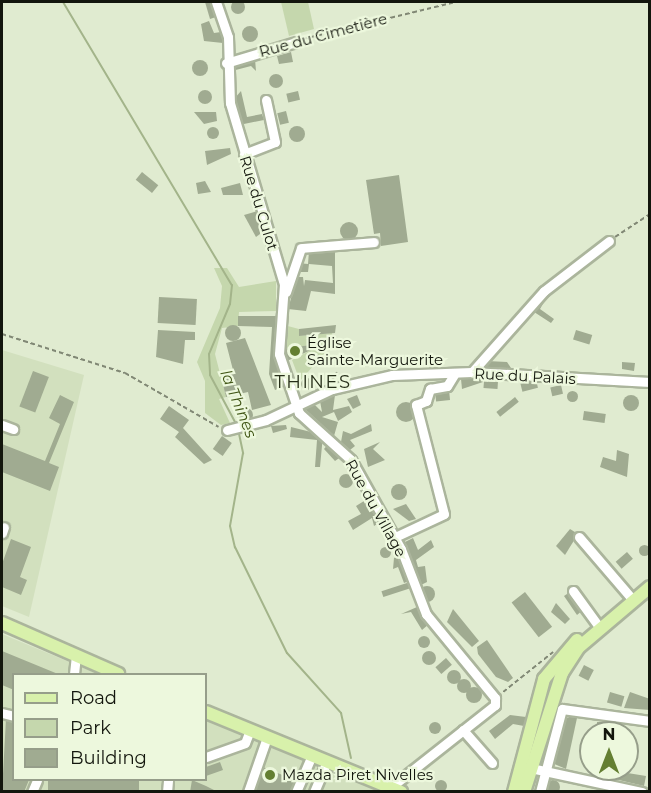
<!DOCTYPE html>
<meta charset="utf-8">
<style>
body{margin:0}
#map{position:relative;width:651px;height:793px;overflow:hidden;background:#e0ebd0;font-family:Montserrat,sans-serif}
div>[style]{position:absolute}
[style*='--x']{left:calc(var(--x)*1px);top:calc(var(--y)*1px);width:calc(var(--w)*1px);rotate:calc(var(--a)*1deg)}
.built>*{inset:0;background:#d2e0be}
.green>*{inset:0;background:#c5d7ad}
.stream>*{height:2px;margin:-1px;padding:0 1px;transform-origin:1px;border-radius:1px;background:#a3b48a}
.building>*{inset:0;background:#a0ab91;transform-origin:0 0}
.round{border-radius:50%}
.path>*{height:1.5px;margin-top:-0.75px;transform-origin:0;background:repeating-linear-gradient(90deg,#818875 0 4.5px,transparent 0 7.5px)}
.roads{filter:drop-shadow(2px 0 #abb59c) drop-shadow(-2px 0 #abb59c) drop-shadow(0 2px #abb59c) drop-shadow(0 -2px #abb59c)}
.minor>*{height:9px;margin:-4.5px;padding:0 4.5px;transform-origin:4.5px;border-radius:4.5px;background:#fff}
.major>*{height:12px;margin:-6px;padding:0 6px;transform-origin:6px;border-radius:6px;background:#d8f1ab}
.dots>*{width:16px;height:16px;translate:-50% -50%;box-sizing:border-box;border:3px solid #edf8dd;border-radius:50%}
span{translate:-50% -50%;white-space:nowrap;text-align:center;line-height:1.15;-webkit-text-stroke:4.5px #edf8dd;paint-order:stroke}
.street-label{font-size:15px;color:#13160d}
.poi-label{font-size:15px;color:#13160d}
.left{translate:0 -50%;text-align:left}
.water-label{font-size:16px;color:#3f5414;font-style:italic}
.quarter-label{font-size:18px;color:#262e19;letter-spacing:1.5px}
.frame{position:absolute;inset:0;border:3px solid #13160d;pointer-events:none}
.legend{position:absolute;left:12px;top:673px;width:195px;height:108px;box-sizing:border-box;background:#edf8dd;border:2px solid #969e8a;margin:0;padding:8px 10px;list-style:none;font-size:18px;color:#13160d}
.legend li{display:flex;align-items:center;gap:12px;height:30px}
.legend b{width:30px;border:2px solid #969e8a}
.north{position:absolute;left:579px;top:721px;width:60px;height:60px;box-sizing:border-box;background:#edf8dd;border:2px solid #969e8a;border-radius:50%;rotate:0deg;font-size:16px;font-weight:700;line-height:24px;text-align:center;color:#13160d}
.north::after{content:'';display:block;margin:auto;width:21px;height:27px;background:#647f32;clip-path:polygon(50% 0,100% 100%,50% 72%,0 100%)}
</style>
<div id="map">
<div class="built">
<i style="clip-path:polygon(2px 350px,84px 375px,29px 617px,2px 606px)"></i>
<i style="clip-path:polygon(2px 634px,98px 674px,14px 674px,14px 780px,206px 780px,206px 719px,378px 791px,2px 791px)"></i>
</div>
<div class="green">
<i style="clip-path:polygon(281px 2px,308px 2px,314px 29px,289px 36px)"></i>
<i style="clip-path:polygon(214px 268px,227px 268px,239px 287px,276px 281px,276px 311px,239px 312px,238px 326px,222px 328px,215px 354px,226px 397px,219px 399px,230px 423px,221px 425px,205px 413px,205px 381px,197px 362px,220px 308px,222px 286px)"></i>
<i style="clip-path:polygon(284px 325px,299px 329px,299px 336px,332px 333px,329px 348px,300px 381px,292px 360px,311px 350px,310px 345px,283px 349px)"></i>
</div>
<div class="stream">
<i style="--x:63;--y:2;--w:330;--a:59.2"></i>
<i style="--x:232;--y:285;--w:19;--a:96"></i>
<i style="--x:230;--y:304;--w:54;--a:112.8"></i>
<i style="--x:209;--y:354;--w:21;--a:87"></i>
<i style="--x:210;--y:375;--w:55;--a:62"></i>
<i style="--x:238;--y:429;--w:25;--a:78"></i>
<i style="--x:243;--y:453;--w:74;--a:100.1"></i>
<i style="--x:230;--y:526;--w:22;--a:77"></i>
<i style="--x:235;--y:547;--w:118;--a:63.9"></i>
<i style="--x:287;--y:653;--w:81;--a:48"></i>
<i style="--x:341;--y:713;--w:46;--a:77.5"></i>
</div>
<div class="building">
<i class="round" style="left:231px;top:0;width:14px;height:14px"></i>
<i style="clip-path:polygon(205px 2px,211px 2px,216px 17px,210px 19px)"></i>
<i style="clip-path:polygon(209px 21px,214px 33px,221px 32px,223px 43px,204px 41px,201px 24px)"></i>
<i class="round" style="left:242px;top:26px;width:16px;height:16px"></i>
<i style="clip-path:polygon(291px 52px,293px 62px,279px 64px,277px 56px)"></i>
<i style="clip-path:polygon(255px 59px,256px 71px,251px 66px,228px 72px,229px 66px)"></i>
<i class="round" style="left:192px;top:60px;width:16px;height:16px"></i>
<i class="round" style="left:269px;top:74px;width:14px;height:14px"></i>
<i class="round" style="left:198px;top:90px;width:14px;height:14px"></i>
<i style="clip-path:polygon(241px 91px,247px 117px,262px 114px,264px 120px,239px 125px,234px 99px)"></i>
<i style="left:298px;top:91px;width:9px;height:12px;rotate:77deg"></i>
<i style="left:286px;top:111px;width:12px;height:9px;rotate:76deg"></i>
<i style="clip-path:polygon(194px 112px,216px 112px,217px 121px,204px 124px)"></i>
<i class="round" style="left:289px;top:126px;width:16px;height:16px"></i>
<i class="round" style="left:207px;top:127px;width:12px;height:12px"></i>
<i style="clip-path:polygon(230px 148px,231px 154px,207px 165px,205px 151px)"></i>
<i style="left:142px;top:172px;width:21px;height:10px;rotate:39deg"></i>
<i style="clip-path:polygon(399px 175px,408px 242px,381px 246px,380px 233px,374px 234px,366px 180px)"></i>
<i style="clip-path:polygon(205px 181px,211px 192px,198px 194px,196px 183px)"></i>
<i style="clip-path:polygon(240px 183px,243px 195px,223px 195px,221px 188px)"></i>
<i style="clip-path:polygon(258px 211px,264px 231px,256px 237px,244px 215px)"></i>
<i class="round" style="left:340px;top:222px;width:18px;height:18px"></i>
<i style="clip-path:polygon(309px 251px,335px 252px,335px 294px,311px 291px,306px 311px,288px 309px,297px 277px,303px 277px,304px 286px,305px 280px,333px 283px,332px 266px,309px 264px,308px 272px,296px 272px,298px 263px,308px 264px)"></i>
<i style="left:159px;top:297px;width:38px;height:26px;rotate:3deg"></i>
<i style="clip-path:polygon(540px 299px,544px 302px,540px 309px,554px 319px,551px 323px,531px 310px)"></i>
<i style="clip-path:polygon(238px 316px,279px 316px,286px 386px,275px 390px,269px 374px,272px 327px,238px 326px)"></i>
<i style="clip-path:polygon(336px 325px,335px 333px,299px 336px,299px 329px)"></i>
<i class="round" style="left:225px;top:325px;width:16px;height:16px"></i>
<i style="clip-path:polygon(158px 330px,195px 332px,195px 340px,185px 340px,183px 364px,156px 357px)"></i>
<i style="left:576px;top:330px;width:17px;height:10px;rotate:17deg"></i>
<i style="clip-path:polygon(245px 338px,271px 405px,252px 410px,248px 392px,226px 397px,220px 373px,233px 370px,226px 343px)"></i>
<i style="clip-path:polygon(310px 345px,311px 350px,287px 361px,283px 349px)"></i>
<i style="clip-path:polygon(487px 361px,507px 362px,513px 371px,486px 369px)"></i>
<i style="clip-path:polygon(622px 362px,635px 363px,634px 371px,622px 369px)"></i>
<i style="left:33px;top:371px;width:17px;height:38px;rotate:21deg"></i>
<i style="clip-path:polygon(482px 376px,483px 382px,462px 389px,461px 379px)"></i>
<i class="round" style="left:301px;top:378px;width:12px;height:12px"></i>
<i style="left:536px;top:380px;width:8px;height:16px;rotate:76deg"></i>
<i style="left:484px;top:381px;width:14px;height:7px;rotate:4deg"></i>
<i style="left:561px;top:385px;width:9px;height:11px;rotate:77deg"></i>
<i style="left:449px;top:390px;width:10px;height:14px;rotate:84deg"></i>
<i class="round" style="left:566.5px;top:390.5px;width:11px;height:11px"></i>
<i style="clip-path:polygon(60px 395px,74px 402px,49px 463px,59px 467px,50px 491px,2px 472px,2px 444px,45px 461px,60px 424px,49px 418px)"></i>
<i style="clip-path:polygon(335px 395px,333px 410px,349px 406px,352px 412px,338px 421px,334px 412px,322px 417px,338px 422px,334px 436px,304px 408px,313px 403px,322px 412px,320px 401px)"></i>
<i style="clip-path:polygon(357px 395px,361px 405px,353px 409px,347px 399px)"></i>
<i class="round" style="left:623px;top:395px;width:16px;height:16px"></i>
<i style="left:515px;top:397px;width:6px;height:24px;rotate:51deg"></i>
<i class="round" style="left:396px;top:402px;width:20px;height:20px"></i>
<i style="clip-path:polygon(169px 406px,189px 420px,183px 428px,212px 460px,204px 464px,175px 437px,179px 432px,160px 419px)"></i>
<i class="round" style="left:239px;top:408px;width:14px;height:14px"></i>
<i style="left:584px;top:411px;width:22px;height:9px;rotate:8deg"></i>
<i style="clip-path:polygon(371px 424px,372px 431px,350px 440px,355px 446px,350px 450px,341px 442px,343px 431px,351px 434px)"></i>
<i style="clip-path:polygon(286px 425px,287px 429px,273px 433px,271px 426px)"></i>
<i style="clip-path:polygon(291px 427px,323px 435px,320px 467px,315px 467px,317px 440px,290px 437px)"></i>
<i style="left:222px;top:436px;width:12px;height:16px;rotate:35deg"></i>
<i style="clip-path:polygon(380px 442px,373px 449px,385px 460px,368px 467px,364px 449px)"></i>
<i style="clip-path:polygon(329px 443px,342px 456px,335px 461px,324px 449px)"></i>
<i style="clip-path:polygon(617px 450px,629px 454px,627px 477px,600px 467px,603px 457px,616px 461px)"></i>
<i class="round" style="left:339px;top:474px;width:14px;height:14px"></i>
<i class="round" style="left:391px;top:484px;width:16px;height:16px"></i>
<i style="clip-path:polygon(364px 501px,380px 522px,374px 526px,372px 518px,353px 530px,348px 521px,361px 514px,356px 506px)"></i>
<i style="clip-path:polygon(406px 504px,416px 519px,409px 521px,393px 509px)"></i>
<i style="clip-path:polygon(570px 529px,578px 534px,565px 555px,556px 546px)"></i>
<i style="clip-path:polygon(413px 538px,418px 550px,431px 540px,434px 547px,416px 560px,418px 567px,425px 566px,427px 582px,419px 586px,403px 543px)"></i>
<i style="clip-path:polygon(11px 539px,31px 547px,20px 577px,27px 580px,21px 595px,2px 587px,2px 564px)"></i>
<i class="round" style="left:638.5px;top:544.5px;width:11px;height:11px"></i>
<i class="round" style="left:379.5px;top:546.5px;width:11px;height:11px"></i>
<i style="left:627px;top:552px;width:9px;height:15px;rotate:49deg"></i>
<i style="clip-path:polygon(400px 555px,409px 581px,404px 583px,398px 567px,393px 569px,394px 558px)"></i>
<i style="left:410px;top:582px;width:6px;height:30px;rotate:72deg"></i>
<i class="round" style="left:419px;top:586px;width:16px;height:16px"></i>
<i style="left:525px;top:592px;width:44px;height:17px;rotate:52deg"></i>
<i style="clip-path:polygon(570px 592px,584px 609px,577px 615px,564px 596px)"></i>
<i style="clip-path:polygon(556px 603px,570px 619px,565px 624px,551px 612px)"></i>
<i style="clip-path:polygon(417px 607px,429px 624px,422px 630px,411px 612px,401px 614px)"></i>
<i style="clip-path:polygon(453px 609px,479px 641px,472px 647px,447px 622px)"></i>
<i class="round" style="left:418px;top:636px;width:12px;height:12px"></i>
<i style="clip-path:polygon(487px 640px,513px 678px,508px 682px,496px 677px,478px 654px,477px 647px)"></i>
<i class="round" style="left:422px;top:651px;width:14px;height:14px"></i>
<i style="clip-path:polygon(2px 651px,58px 674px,14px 674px,14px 690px,2px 685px)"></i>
<i style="left:446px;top:658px;width:9px;height:14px;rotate:49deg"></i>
<i style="left:584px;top:665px;width:11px;height:12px;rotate:27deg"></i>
<i class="round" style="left:447px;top:670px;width:14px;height:14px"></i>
<i class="round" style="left:457px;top:679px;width:14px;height:14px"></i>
<i class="round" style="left:466px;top:687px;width:16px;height:16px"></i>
<i style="left:610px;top:692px;width:15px;height:11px;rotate:16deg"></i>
<i style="clip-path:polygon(630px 692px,650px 699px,650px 710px,624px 708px)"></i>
<i style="clip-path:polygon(510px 715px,526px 717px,524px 726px,513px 724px,495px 739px,489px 731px)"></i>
<i style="clip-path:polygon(572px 716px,577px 718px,566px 769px,552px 763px,564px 719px)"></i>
<i style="clip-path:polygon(6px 719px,14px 722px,14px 780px,29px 780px,24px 792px,2px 792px)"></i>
<i class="round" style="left:429px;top:722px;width:12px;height:12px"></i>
<i style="left:597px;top:722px;width:9px;height:11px"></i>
<i style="clip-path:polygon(220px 762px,223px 770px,206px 776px,206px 767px)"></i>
<i style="clip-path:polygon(263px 767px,297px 781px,293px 792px,253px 792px)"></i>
<i style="clip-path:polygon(603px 769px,646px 776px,644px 786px,602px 776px)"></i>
<i style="left:48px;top:780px;width:91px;height:13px"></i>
<i style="clip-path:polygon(192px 780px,206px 786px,218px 792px,190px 792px)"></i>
<i class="round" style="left:435px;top:780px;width:12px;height:12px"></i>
<i class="round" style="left:546px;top:780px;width:14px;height:14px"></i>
</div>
<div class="path">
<i style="--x:303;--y:39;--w:157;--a:-13.6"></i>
<i style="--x:615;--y:237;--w:42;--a:-33.3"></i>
<i style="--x:2;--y:334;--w:129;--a:17.6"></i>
<i style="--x:125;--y:373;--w:108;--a:29.9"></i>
<i style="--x:332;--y:380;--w:9;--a:-58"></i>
<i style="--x:503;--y:692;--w:64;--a:-38.7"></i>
</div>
<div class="roads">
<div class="minor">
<i style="--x:216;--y:2;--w:37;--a:71"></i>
<i style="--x:228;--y:37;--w:66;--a:88.3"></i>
<i style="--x:230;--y:103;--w:189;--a:73.4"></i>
<i style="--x:284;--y:284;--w:70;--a:94.1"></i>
<i style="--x:279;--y:354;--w:62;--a:71.3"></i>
<i style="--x:299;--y:413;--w:70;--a:42.1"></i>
<i style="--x:351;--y:460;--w:102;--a:60.7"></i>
<i style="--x:401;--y:549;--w:70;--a:69"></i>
<i style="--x:426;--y:614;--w:109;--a:50.6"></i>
<i style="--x:495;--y:698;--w:7;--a:90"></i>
<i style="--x:495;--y:705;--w:132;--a:141.7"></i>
<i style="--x:226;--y:63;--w:73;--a:-16.7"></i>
<i style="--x:244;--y:154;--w:33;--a:-21"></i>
<i style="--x:275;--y:142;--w:43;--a:-102.1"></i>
<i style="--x:286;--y:292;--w:46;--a:-71.2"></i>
<i style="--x:301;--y:248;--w:73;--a:-4.7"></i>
<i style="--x:472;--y:372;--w:108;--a:-48.4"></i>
<i style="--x:544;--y:291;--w:82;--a:-37.6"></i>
<i style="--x:2;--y:425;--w:12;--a:20"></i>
<i style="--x:227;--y:430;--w:40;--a:-14.4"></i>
<i style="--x:266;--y:420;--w:73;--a:-25.2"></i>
<i style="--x:332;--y:389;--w:62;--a:-13.1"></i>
<i style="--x:392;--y:375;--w:80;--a:-2.1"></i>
<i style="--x:472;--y:372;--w:178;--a:3.2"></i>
<i style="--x:2;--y:533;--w:6;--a:-72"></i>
<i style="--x:395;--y:537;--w:54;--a:-25.1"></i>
<i style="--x:444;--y:514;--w:113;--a:-104.4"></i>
<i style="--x:416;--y:405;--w:11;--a:-22"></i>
<i style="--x:426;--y:401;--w:13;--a:-72"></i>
<i style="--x:430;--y:389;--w:17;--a:-10"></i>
<i style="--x:447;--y:386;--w:13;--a:-58"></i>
<i style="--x:579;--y:537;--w:83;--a:49.4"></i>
<i style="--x:573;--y:591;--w:41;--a:54"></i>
<i style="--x:74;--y:674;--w:18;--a:-84"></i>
<i style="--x:2;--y:713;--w:12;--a:14"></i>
<i style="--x:463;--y:730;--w:44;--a:48.7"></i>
<i style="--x:206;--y:757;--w:41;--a:-19.7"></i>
<i style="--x:245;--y:743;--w:14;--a:-69"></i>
<i style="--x:526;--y:767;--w:119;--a:12.2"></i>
<i style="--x:32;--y:792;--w:13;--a:-67"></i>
<i style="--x:167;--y:792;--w:12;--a:-85"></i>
<i style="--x:248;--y:792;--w:58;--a:-70.9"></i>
<i style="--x:296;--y:792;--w:40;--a:-66.6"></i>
<i style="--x:314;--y:792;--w:34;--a:-67"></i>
<i style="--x:540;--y:792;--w:86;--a:-75.2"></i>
<i style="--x:562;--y:709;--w:89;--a:7.8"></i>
</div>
<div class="major">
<i style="--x:2;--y:623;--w:127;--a:23.7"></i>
<i style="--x:206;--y:712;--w:211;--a:22.3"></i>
<i style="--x:514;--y:792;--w:117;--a:-75.1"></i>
<i style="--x:544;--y:679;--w:51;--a:-49.8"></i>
<i style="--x:524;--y:792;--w:125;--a:-72.3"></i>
<i style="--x:562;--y:673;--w:30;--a:-57"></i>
<i style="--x:578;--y:648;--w:94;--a:-40.3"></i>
</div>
</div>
<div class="dots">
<i style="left:295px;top:351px;background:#647f32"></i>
<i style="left:270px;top:775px;background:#647f32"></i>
</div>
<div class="street-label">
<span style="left:323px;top:35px;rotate:-15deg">Rue du Cimetière</span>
<span style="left:259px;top:203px;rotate:73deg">Rue du Culot</span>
<span style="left:525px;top:376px;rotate:3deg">Rue du Palais</span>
<span style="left:376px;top:508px;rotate:61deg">Rue du Village</span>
</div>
<div class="poi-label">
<span class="left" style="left:307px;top:351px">Église<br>Sainte-Marguerite</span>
<span class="left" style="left:282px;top:775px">Mazda Piret Nivelles</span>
</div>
<div class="water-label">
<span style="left:238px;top:404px;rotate:68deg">la Thines</span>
</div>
<div class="quarter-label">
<span style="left:313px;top:382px">THINES</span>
</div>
<div class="frame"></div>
<ul class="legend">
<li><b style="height:8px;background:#d8f1ab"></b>Road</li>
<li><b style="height:16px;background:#c5d7ad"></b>Park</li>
<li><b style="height:16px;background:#a0ab91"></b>Building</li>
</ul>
<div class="north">N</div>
</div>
